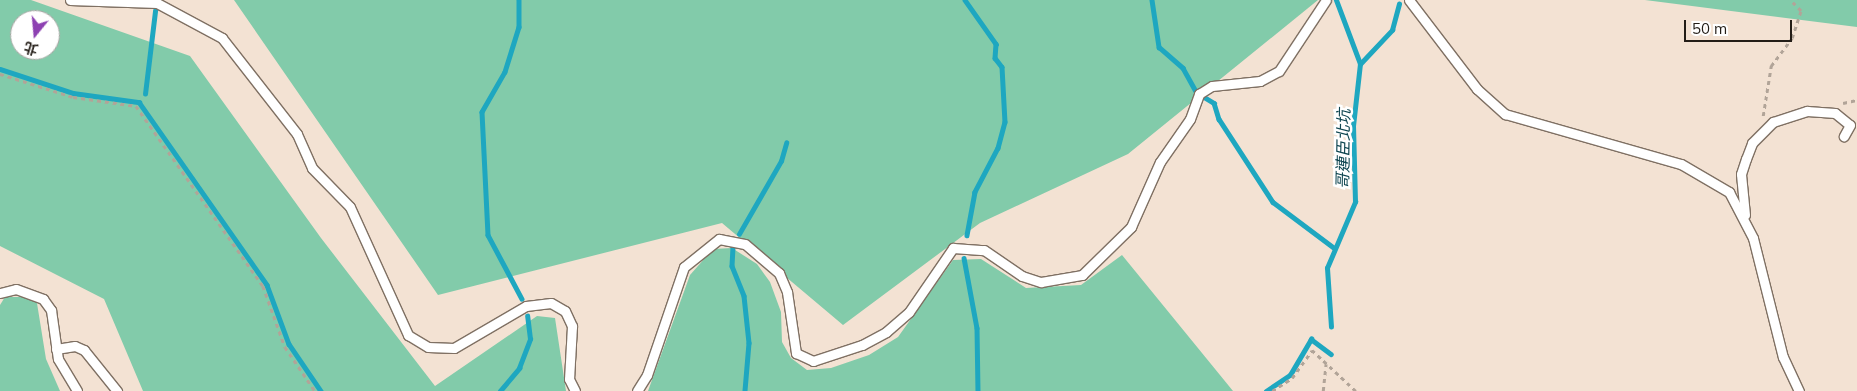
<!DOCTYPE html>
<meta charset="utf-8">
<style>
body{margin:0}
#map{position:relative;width:1857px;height:391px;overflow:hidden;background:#f3e2d3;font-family:Mulish,"Noto Sans TC",sans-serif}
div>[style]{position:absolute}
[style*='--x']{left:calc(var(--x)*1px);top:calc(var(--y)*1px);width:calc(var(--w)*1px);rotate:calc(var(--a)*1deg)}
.green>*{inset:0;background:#82cbaa}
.stream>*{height:4.5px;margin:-2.25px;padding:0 2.25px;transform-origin:2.25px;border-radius:2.25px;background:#1ea7c0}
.path>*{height:2.5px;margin-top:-1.25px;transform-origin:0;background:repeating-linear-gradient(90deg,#b1a498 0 4px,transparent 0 8px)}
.roads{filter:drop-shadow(1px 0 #7f7063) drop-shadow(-1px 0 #7f7063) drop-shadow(0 1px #7f7063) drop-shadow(0 -1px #7f7063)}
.lane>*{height:9px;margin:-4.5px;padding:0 4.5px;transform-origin:4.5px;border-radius:4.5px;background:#fff}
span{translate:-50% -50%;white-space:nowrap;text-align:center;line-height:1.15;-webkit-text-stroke:5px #fff;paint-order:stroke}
.water-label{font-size:16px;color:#0e4550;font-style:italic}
.north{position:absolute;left:10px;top:10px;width:50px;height:50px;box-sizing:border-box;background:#fff;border:1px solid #a7a5a2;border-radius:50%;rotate:197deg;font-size:14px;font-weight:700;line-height:20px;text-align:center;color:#231d17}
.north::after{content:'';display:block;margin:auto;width:18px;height:22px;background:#8d41b2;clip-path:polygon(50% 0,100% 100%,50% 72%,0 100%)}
.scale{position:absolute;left:1684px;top:20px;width:108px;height:22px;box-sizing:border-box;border:2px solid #231d17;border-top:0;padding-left:6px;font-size:15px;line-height:18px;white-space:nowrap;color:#231d17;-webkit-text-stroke:4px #fff;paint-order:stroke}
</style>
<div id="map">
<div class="green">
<i style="clip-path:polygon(evenodd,0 0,31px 0,190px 56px,321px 238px,435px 386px,537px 316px,555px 318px,566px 391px,143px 391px,104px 299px,0 246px,0 0,20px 20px,50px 20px,50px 50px,20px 50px,20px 20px)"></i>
<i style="clip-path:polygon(234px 0,1318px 0,1128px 154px,980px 223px,843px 325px,722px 223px,438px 295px)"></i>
<i style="clip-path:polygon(1645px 0,1857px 0,1857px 27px)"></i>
<i style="clip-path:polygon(732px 248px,757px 264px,770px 282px,781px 312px,782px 342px,791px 358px,807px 370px,831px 368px,869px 355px,898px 337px,953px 260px,981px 259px,1026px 288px,1081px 285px,1122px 255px,1233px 391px,648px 391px,690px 275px,713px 249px)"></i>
<i style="clip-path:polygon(5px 297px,36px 297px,46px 359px,60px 391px,0 391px,0 305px)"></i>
</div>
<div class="stream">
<i style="--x:519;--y:0;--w:27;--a:90"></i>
<i style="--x:519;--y:27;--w:47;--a:107.3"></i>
<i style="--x:505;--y:72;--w:46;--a:119.9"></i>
<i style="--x:482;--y:112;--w:123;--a:87.2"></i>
<i style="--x:488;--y:235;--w:72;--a:62"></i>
<i style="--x:965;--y:0;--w:54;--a:54.8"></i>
<i style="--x:996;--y:44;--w:14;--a:94"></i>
<i style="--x:995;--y:58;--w:11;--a:52"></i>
<i style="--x:1002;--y:67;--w:55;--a:86.9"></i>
<i style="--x:1005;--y:122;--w:27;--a:105"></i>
<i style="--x:998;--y:148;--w:50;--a:117.6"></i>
<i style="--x:975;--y:192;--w:44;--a:100.5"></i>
<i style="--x:1152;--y:0;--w:48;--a:81.5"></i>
<i style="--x:1159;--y:47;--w:32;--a:41"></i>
<i style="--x:1183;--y:68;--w:26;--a:61"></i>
<i style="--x:1360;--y:64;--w:47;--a:-46.7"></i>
<i style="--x:1392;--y:30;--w:27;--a:-75"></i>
<i style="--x:0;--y:69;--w:77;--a:18.2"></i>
<i style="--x:73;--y:93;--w:67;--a:7.8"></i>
<i style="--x:139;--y:102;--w:223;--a:55"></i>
<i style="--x:267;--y:285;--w:63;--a:69.6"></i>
<i style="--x:289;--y:344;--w:57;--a:55.8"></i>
<i style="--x:145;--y:94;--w:84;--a:-83.1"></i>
<i style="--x:1204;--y:97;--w:12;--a:31"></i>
<i style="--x:1214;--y:103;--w:17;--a:73"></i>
<i style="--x:1219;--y:119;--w:99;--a:57"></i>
<i style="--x:1273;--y:202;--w:75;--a:36.9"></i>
<i style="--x:739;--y:234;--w:84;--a:-60.1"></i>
<i style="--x:781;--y:161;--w:19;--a:-74"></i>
<i style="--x:733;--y:247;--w:19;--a:93"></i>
<i style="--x:732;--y:266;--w:32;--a:68"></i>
<i style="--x:744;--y:296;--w:47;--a:83.9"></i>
<i style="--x:749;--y:343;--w:48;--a:94.8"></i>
<i style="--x:964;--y:258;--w:71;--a:79.5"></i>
<i style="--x:977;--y:328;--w:63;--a:89.1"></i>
<i style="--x:1331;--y:327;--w:59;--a:-93.9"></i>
<i style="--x:1327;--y:268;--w:72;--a:-67"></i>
<i style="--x:1355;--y:202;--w:76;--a:-91.5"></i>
<i style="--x:1353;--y:126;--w:62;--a:-83.6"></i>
<i style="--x:1360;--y:64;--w:68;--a:-110.6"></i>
<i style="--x:500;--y:391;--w:30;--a:-50"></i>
<i style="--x:519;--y:368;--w:31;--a:-69"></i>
<i style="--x:530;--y:339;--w:23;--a:-97"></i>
<i style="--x:1266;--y:391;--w:29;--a:-34"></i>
<i style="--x:1290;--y:375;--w:42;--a:-59.7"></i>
<i style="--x:1311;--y:339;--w:25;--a:37"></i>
</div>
<div class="path">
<i style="--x:0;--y:74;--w:77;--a:17.5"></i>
<i style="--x:73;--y:97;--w:64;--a:8.1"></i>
<i style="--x:136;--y:106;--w:220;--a:54.8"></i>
<i style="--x:263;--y:286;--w:65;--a:70.2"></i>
<i style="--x:285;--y:347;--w:53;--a:55.7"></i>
<i style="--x:1843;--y:103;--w:14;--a:-12"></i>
<i style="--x:1763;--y:116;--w:51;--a:-80.9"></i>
<i style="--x:1771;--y:66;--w:35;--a:-53"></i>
<i style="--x:1792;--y:38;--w:28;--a:-72"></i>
<i style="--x:1801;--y:11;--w:16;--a:-135"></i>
<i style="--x:1272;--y:391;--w:24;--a:-33"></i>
<i style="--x:1292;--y:378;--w:34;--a:-54"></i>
<i style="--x:1312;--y:350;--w:60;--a:43"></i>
<i style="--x:1323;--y:391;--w:27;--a:-84"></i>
</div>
<div class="roads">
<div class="lane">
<i style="--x:70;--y:0;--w:87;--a:2"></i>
<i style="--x:157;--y:3;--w:74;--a:28.3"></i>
<i style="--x:222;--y:38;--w:122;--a:52"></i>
<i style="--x:297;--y:134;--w:37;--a:66"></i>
<i style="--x:312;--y:168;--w:54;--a:45.7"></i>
<i style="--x:350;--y:207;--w:141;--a:65.6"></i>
<i style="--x:408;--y:335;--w:23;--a:31"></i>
<i style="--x:428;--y:347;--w:26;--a:2"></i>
<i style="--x:454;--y:348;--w:83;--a:-30.3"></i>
<i style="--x:526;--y:306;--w:25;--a:-7"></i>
<i style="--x:551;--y:303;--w:16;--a:30"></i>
<i style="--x:565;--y:311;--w:17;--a:65"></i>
<i style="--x:572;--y:326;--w:53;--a:93.2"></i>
<i style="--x:569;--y:379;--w:13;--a:63"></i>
<i style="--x:1409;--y:0;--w:112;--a:52.6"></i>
<i style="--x:1477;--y:89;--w:38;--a:42"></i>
<i style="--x:1505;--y:114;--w:183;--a:15.9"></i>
<i style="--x:1681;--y:164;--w:56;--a:30.3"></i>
<i style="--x:1729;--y:192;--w:52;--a:62.4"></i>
<i style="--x:1753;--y:238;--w:123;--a:75.9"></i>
<i style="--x:1783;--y:357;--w:38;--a:65"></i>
<i style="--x:1745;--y:215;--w:41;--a:-95.6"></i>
<i style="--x:1741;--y:174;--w:16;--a:-72"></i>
<i style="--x:1746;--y:159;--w:17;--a:-69"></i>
<i style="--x:1752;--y:143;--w:30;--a:-45"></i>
<i style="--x:1773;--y:122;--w:36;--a:-18"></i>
<i style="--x:1807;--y:111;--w:28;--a:4"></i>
<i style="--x:1835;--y:113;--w:19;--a:39"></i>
<i style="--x:1850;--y:125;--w:13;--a:119"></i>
<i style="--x:0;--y:293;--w:16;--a:-14"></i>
<i style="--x:16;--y:289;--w:29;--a:20"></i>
<i style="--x:43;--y:299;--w:14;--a:54"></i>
<i style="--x:51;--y:310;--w:49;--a:81.9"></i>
<i style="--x:58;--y:359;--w:37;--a:59"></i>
<i style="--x:56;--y:349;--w:19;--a:-9"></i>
<i style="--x:75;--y:346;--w:10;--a:24"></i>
<i style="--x:84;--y:350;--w:53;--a:51.2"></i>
<i style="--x:637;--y:391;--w:19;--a:-58"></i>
<i style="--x:647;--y:375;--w:114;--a:-71.1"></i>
<i style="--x:684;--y:267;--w:45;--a:-38.7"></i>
<i style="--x:719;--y:239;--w:26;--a:11"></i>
<i style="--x:745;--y:244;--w:45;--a:40.5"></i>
<i style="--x:779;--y:273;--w:21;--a:67"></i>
<i style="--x:787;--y:292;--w:62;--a:81.6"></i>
<i style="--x:796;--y:353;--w:19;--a:25"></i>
<i style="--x:813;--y:361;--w:52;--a:-18.1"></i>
<i style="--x:862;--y:345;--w:27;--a:-28"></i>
<i style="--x:886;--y:332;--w:30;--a:-41"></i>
<i style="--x:909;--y:312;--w:78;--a:-55.5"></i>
<i style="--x:953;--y:248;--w:31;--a:4"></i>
<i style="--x:984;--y:250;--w:46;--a:34.4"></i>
<i style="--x:1022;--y:276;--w:20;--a:18"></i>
<i style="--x:1041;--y:282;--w:42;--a:-9.7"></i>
<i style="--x:1082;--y:275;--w:69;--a:-44.4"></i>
<i style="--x:1131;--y:227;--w:71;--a:-66"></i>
<i style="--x:1160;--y:162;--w:52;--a:-55.1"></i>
<i style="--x:1190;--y:119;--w:27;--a:-70"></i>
<i style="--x:1199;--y:94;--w:15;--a:-32"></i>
<i style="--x:1212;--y:86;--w:48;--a:-5.9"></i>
<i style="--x:1260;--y:81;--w:21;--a:-28"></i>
<i style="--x:1279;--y:71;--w:85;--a:-56.5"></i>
</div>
</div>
<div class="water-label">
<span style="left:1343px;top:149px;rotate:-89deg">哥連臣北坑</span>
</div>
<div class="north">北</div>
<div class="scale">50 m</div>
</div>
